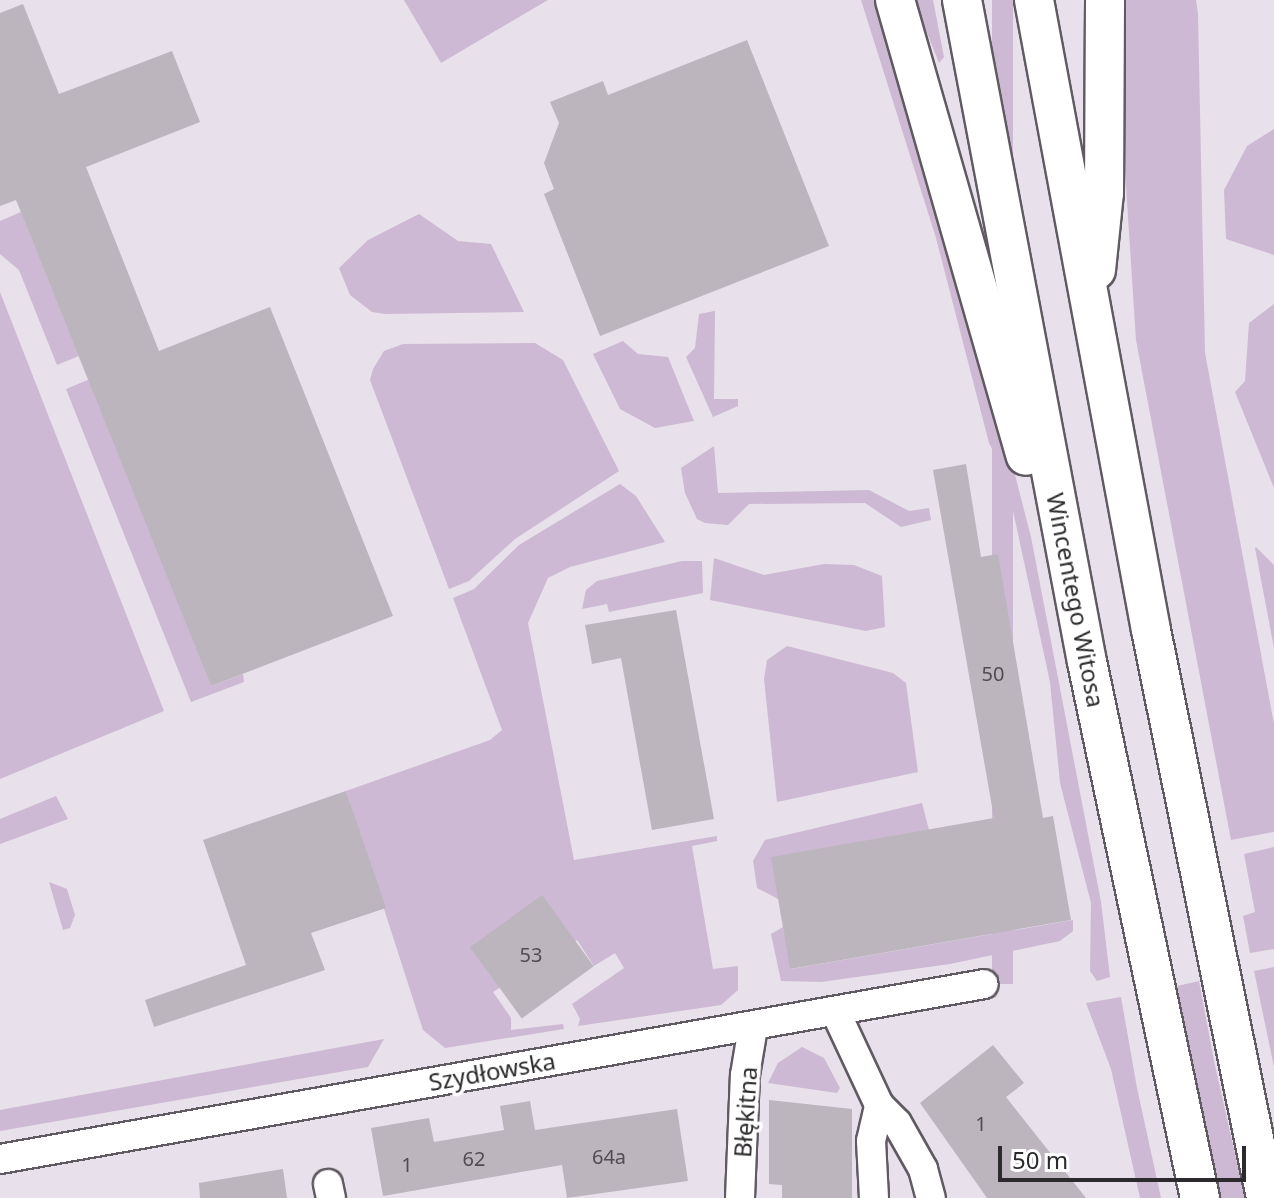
<!DOCTYPE html>
<meta charset="utf-8">
<style>
body{margin:0}
#map{position:relative;width:1274px;height:1198px;overflow:hidden;background:#e8e0ea;font-family:"Noto Sans",sans-serif}
div>[style]{position:absolute}
[style*='--x']{left:calc(var(--x)*1px);top:calc(var(--y)*1px);width:calc(var(--w)*1px);rotate:calc(var(--a)*1deg)}
.green>*{inset:0;background:#cdb9d3;transform-origin:0 0}
.building>*{inset:0;background:#bcb5be;transform-origin:0 0}
.roads{filter:drop-shadow(2px 0 #605a62) drop-shadow(-2px 0 #605a62) drop-shadow(0 2px #605a62) drop-shadow(0 -2px #605a62)}
.street>*{height:28px;margin:-14px;padding:0 14px;transform-origin:14px;border-radius:14px;background:#fff}
.secondary>*{height:38px;margin:-19px;padding:0 19px;transform-origin:19px;border-radius:19px;background:#fff}
span{translate:-50% -50%;white-space:nowrap;text-align:center;line-height:1.15;-webkit-text-stroke:7px #fff;paint-order:stroke}
.number-label{font-size:20px;color:#514d51}
.number-label span{-webkit-text-stroke-width:0}
.street-label{font-size:24px;color:#2d2a2d}
.scale{position:absolute;left:998px;top:1146px;width:248px;height:36px;box-sizing:border-box;border:4px solid #2d2a2d;border-top:0;padding-left:10px;font-size:24px;line-height:28px;white-space:nowrap;color:#2d2a2d;-webkit-text-stroke:6px #fff;paint-order:stroke}
</style>
<div id="map">
<div class="green">
<i style="clip-path:polygon(404px 0,548px 0,441px 63px)"></i>
<i style="clip-path:polygon(861px 0,877px 0,974px 316px,1031px 537px,1101px 902px,1110px 977px,1097px 981px,1090px 971px,1091px 903px,1060px 783px,1050px 682px,1005px 474px,989px 443px,936px 238px)"></i>
<i style="clip-path:polygon(914px 0,933px 0,944px 57px,939px 63px)"></i>
<i style="left:992px;top:0;width:21px;height:984px"></i>
<i style="clip-path:polygon(1121px 0,1196px 0,1198px 14px,1205px 353px,1274px 724px,1274px 832px,1231px 840px,1136px 340px,1122px 124px)"></i>
<i style="clip-path:polygon(1274px 129px,1274px 255px,1226px 239px,1224px 190px,1247px 146px)"></i>
<i style="clip-path:polygon(21px 212px,79px 356px,57px 365px,19px 270px,0 254px,0 221px)"></i>
<i style="clip-path:polygon(419px 214px,458px 241px,491px 244px,524px 312px,386px 314px,372px 312px,350px 295px,339px 268px,368px 240px)"></i>
<i style="clip-path:polygon(0 292px,164px 711px,0 779px)"></i>
<i style="clip-path:polygon(1274px 304px,1274px 488px,1235px 392px,1245px 381px,1249px 323px)"></i>
<i style="clip-path:polygon(715px 311px,714px 399px,738px 399px,738px 406px,713px 417px,686px 357px,695px 348px,699px 314px)"></i>
<i style="clip-path:polygon(623px 341px,638px 354px,668px 357px,694px 421px,655px 428px,620px 409px,593px 354px)"></i>
<i style="clip-path:polygon(535px 343px,563px 360px,619px 471px,515px 539px,469px 581px,449px 589px,370px 380px,373px 369px,384px 351px,403px 344px)"></i>
<i style="clip-path:polygon(90px 379px,211px 686px,243px 674px,244px 682px,191px 702px,66px 389px)"></i>
<i style="clip-path:polygon(714px 446px,718px 493px,869px 490px,909px 511px,929px 508px,931px 520px,901px 527px,865px 503px,749px 504px,728px 525px,705px 523px,697px 519px,685px 493px,681px 468px)"></i>
<i style="clip-path:polygon(620px 484px,636px 496px,665px 542px,570px 567px,548px 578px,528px 623px,574px 860px,717px 836px,717px 841px,692px 846px,713px 969px,738px 966px,738px 990px,721px 1005px,578px 1026px,580px 1019px,572px 1004px,624px 968px,615px 953px,594px 966px,577px 940px,493px 992px,511px 1018px,511px 1030px,563px 1024px,564px 1029px,445px 1048px,423px 1030px,346px 791px,490px 740px,502px 730px,453px 598px,474px 589px,519px 545px)"></i>
<i style="clip-path:polygon(1256px 547px,1274px 565px,1274px 648px,1255px 548px)"></i>
<i style="clip-path:polygon(714px 558px,764px 575px,824px 564px,854px 565px,882px 576px,885px 627px,866px 631px,710px 600px)"></i>
<i style="clip-path:polygon(682px 561px,702px 561px,703px 593px,609px 612px,607px 604px,582px 609px,586px 590px,597px 581px)"></i>
<i style="clip-path:polygon(787px 646px,893px 673px,906px 683px,918px 772px,777px 802px,764px 679px,767px 660px)"></i>
<i style="clip-path:polygon(56px 796px,68px 819px,0 844px,0 819px)"></i>
<i style="clip-path:polygon(922px 803px,929px 830px,778px 899px,757px 888px,753px 861px,765px 840px)"></i>
<i style="clip-path:polygon(1274px 847px,1274px 949px,1250px 953px,1243px 916px,1255px 912px,1244px 854px)"></i>
<i style="clip-path:polygon(49px 882px,67px 889px,75px 915px,70px 928px,63px 930px)"></i>
<i style="clip-path:polygon(1073px 920px,1073px 931px,1060px 941px,950px 964px,821px 982px,781px 981px,771px 934px,783px 927px,791px 969px)"></i>
<i style="clip-path:polygon(1274px 967px,1274px 1067px,1254px 971px)"></i>
<i style="clip-path:polygon(1199px 981px,1214px 1061px,1245px 1198px,1221px 1198px,1208px 1140px,1177px 986px)"></i>
<i style="clip-path:polygon(1121px 997px,1137px 1088px,1161px 1198px,1140px 1198px,1111px 1069px,1086px 1003px)"></i>
<i style="clip-path:polygon(384px 1039px,368px 1067px,0 1131px,0 1110px)"></i>
<i style="clip-path:polygon(802px 1047px,824px 1058px,840px 1088px,837px 1093px,768px 1083px,778px 1063px)"></i>
</div>
<div class="building">
<i style="clip-path:polygon(23px 4px,59px 94px,172px 51px,200px 122px,86px 167px,159px 351px,270px 307px,393px 616px,211px 686px,16px 200px,0 206px,0 13px)"></i>
<i style="clip-path:polygon(747px 40px,829px 246px,600px 336px,544px 194px,554px 189px,544px 163px,559px 123px,550px 102px,603px 81px,608px 95px)"></i>
<i style="clip-path:polygon(966px 464px,981px 557px,998px 554px,1043px 818px,1053px 816px,1071px 920px,790px 969px,771px 857px,994px 818px,933px 470px)"></i>
<i style="clip-path:polygon(676px 610px,714px 819px,652px 830px,621px 658px,592px 664px,585px 625px)"></i>
<i style="clip-path:polygon(346px 791px,386px 908px,311px 933px,325px 970px,154px 1027px,145px 1000px,246px 965px,203px 840px)"></i>
<i style="left:542px;top:895px;width:88px;height:89px;rotate:54deg"></i>
<i style="clip-path:polygon(993px 1045px,1024px 1083px,1006px 1097px,1086px 1198px,987px 1198px,920px 1103px)"></i>
<i style="clip-path:polygon(769px 1100px,852px 1109px,852px 1198px,782px 1198px,782px 1185px,769px 1184px)"></i>
<i style="clip-path:polygon(530px 1101px,535px 1130px,677px 1109px,688px 1181px,567px 1198px,562px 1165px,383px 1196px,371px 1128px,429px 1118px,434px 1142px,504px 1130px,500px 1106px)"></i>
<i style="clip-path:polygon(283px 1169px,287px 1198px,200px 1198px,199px 1183px)"></i>
</div>
<div class="roads">
<div class="street">
<i style="--x:836;--y:1013;--w:102;--a:64.9"></i>
<i style="--x:879;--y:1105;--w:25;--a:45"></i>
<i style="--x:897;--y:1123;--w:53;--a:60.5"></i>
<i style="--x:923;--y:1169;--w:30;--a:75"></i>
<i style="--x:0;--y:1159;--w:999;--a:-10.08"></i>
<i style="--x:328;--y:1184;--w:14;--a:78"></i>
<i style="--x:740;--y:1198;--w:123;--a:-87.7"></i>
<i style="--x:745;--y:1075;--w:49;--a:-80.5"></i>
<i style="--x:874;--y:1198;--w:57;--a:-93"></i>
<i style="--x:871;--y:1141;--w:37;--a:-77"></i>
</div>
<div class="secondary">
<i style="--x:895;--y:0;--w:474;--a:74"></i>
<i style="--x:962;--y:0;--w:674;--a:79.31"></i>
<i style="--x:1087;--y:662;--w:548;--a:78.1"></i>
<i style="--x:1034;--y:0;--w:641;--a:79.48"></i>
<i style="--x:1151;--y:630;--w:580;--a:78.55"></i>
<i style="--x:1096;--y:270;--w:77;--a:-84.1"></i>
<i style="--x:1104;--y:193;--w:193;--a:-89.7"></i>
</div>
</div>
<div class="number-label">
<span style="left:993px;top:673px">50</span>
<span style="left:531px;top:954px">53</span>
<span style="left:981px;top:1123px">1</span>
<span style="left:609px;top:1156px">64a</span>
<span style="left:474px;top:1158px">62</span>
<span style="left:407px;top:1164px">1</span>
</div>
<div class="street-label">
<span style="left:1076px;top:600px;rotate:79deg">Wincentego Witosa</span>
<span style="left:492px;top:1071px;rotate:-10deg">Szydłowska</span>
<span style="left:745px;top:1112px;rotate:-86deg">Błękitna</span>
</div>
<div class="scale">50 m</div>
</div>
